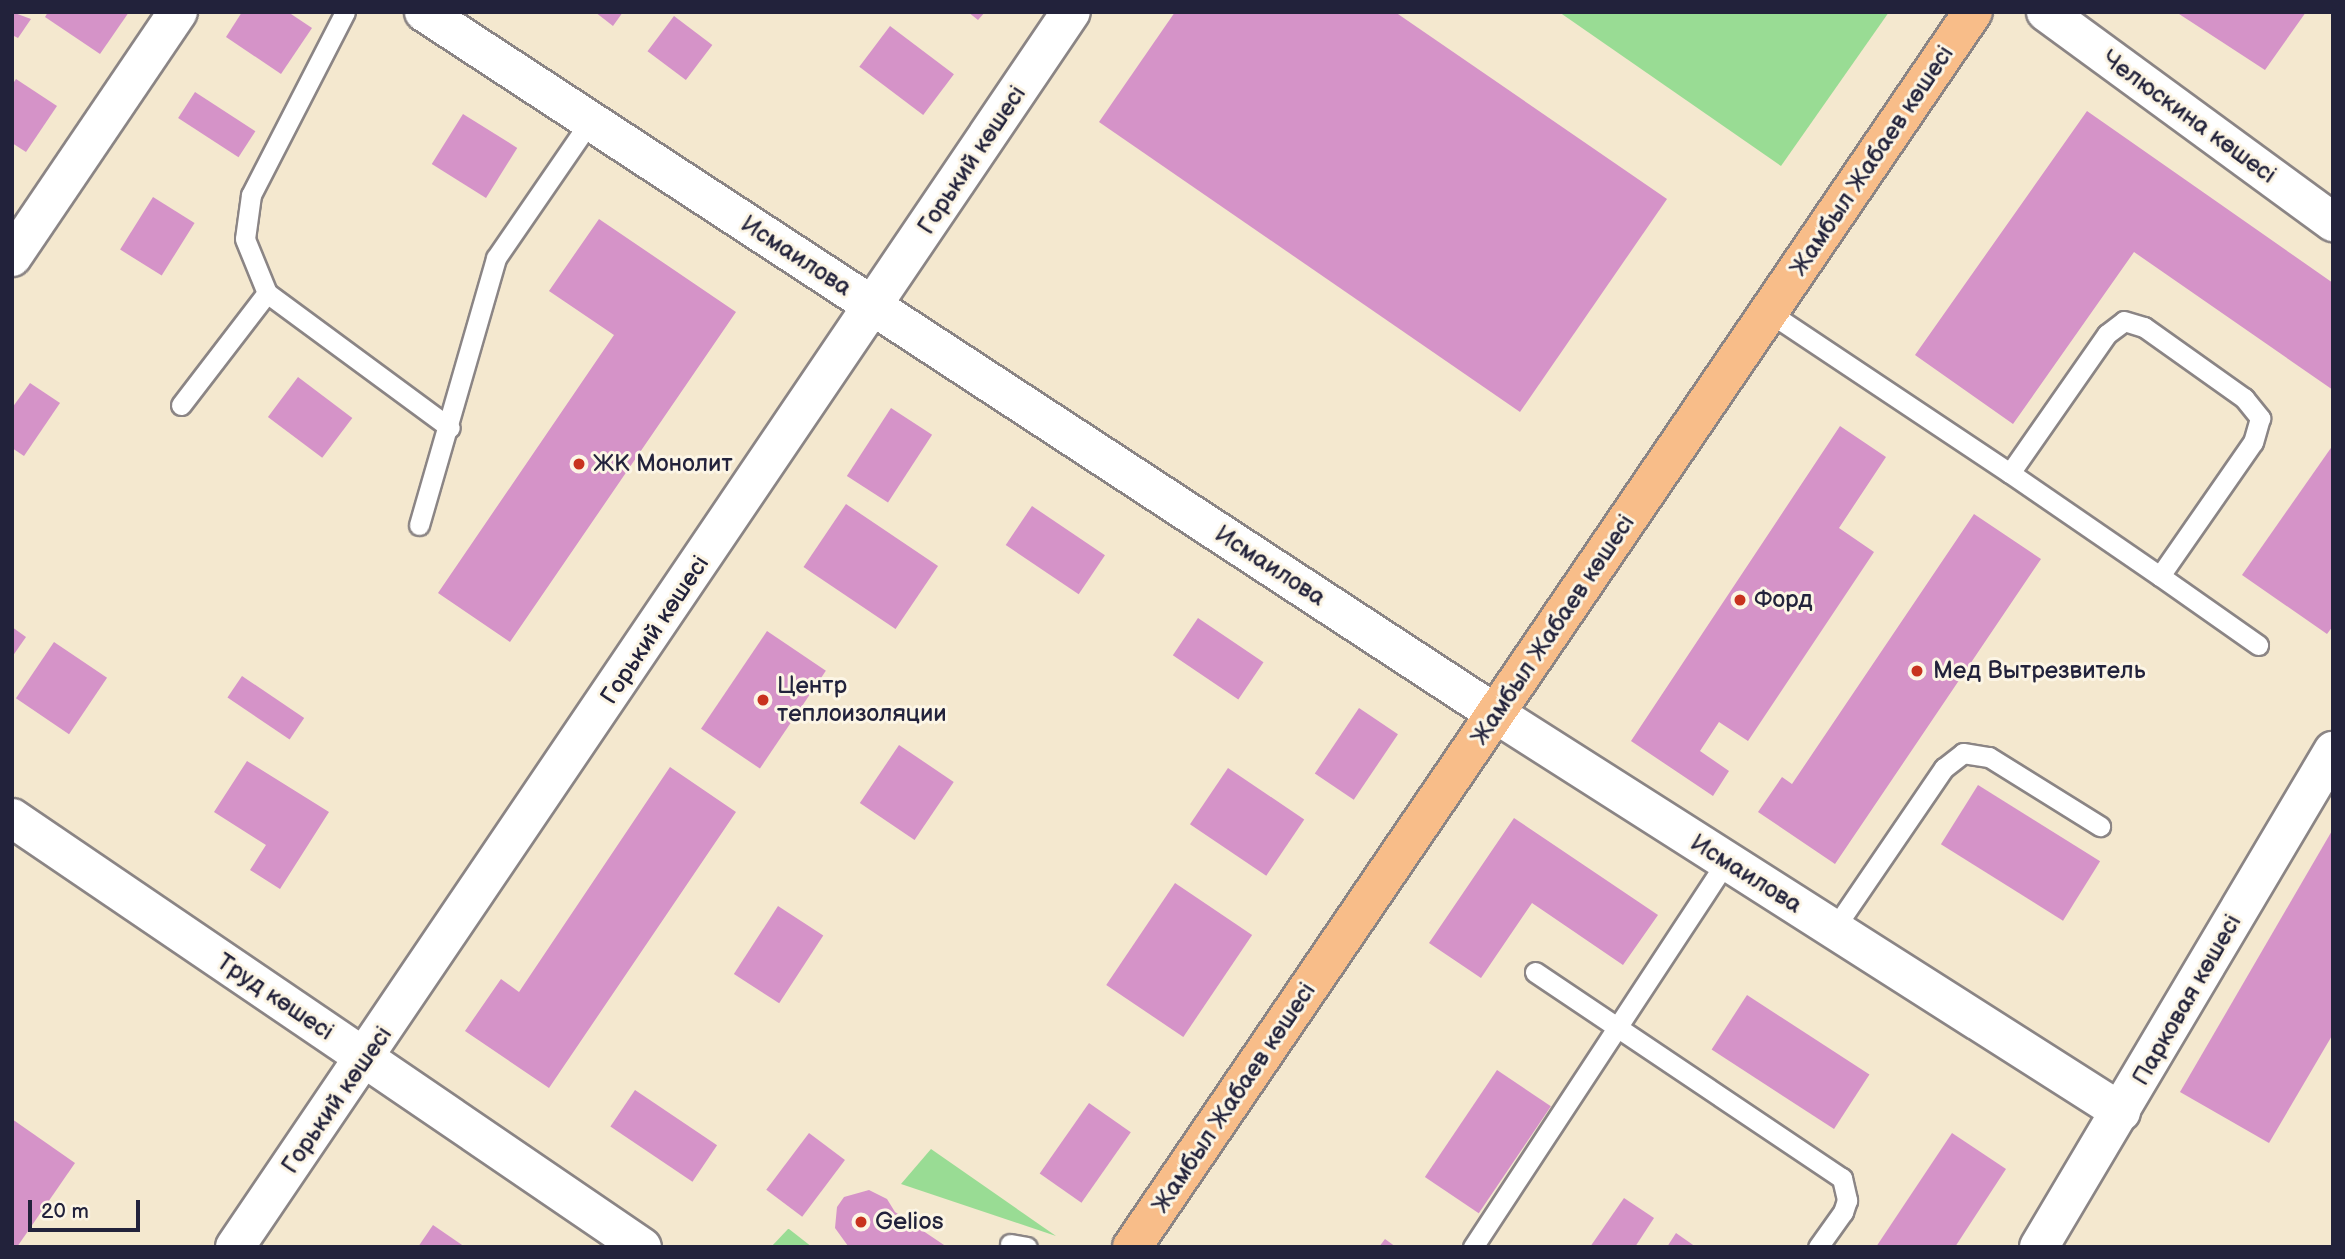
<!DOCTYPE html>
<meta charset="utf-8">
<style>
body{margin:0}
#map{position:relative;width:2345px;height:1259px;overflow:hidden;background:#f4e8cf;font-family:"Balsamiq Sans",sans-serif}
div>[style]{position:absolute}
[style*='--x']{left:calc(var(--x)*1px);top:calc(var(--y)*1px);width:calc(var(--w)*1px);rotate:calc(var(--a)*1deg)}
.green>*{inset:0;background:#99dc94}
.building>*{inset:0;background:#d593c8;transform-origin:0 0}
.roads{filter:drop-shadow(2px 0 #8b8585) drop-shadow(-2px 0 #8b8585) drop-shadow(0 2px #8b8585) drop-shadow(0 -2px #8b8585)}
.service>*{height:19px;margin:-9.5px;padding:0 9.5px;transform-origin:9.5px;border-radius:9.5px;background:#fff}
.minor>*{height:38px;margin:-19px;padding:0 19px;transform-origin:19px;border-radius:19px;background:#fff}
.tertiary>*{height:38px;margin:-19px;padding:0 19px;transform-origin:19px;border-radius:19px;background:#fff}
.primary>*{height:38px;margin:-19px;padding:0 19px;transform-origin:19px;border-radius:19px;background:#f8bd89}
.dots>*{width:19px;height:19px;translate:-50% -50%;box-sizing:border-box;border:4px solid #fcf5e5;border-radius:50%}
span{translate:-50% -50%;white-space:nowrap;text-align:center;line-height:1.15;-webkit-text-stroke:6px #fcf5e5;paint-order:stroke}
.street-label{font-size:24px;color:#22223b}
.poi-label{font-size:24px;color:#22223b}
.left{translate:0 -50%;text-align:left}
.frame{position:absolute;inset:0;border:14px solid #22223b;pointer-events:none}
.scale{position:absolute;left:28px;top:1200px;width:112px;height:32px;box-sizing:border-box;border:4px solid #22223b;border-top:0;padding-left:9px;font-size:21px;line-height:24px;white-space:nowrap;color:#22223b;-webkit-text-stroke:5px #fcf5e5;paint-order:stroke}
</style>
<div id="map">
<div class="green">
<i style="clip-path:polygon(1559px 12px,1889px 12px,1781px 166px)"></i>
<i style="clip-path:polygon(931px 1149px,1056px 1236px,901px 1184px)"></i>
<i style="clip-path:polygon(788px 1229px,789px 1229px,812px 1247px,771px 1247px)"></i>
</div>
<div class="building">
<i style="clip-path:polygon(12px 12px,31px 19px,18px 38px,12px 35px)"></i>
<i style="clip-path:polygon(48px 12px,129px 12px,100px 54px,45px 17px)"></i>
<i style="clip-path:polygon(242px 12px,288px 12px,312px 28px,281px 74px,226px 37px)"></i>
<i style="clip-path:polygon(595px 12px,623px 12px,613px 26px)"></i>
<i style="clip-path:polygon(968px 12px,985px 12px,978px 20px)"></i>
<i style="clip-path:polygon(1175px 12px,1395px 12px,1667px 199px,1520px 412px,1099px 122px)"></i>
<i style="clip-path:polygon(2176px 12px,2306px 12px,2265px 70px)"></i>
<i style="left:674px;top:16px;width:48px;height:44px;rotate:37deg"></i>
<i style="left:890px;top:26px;width:80px;height:51px;rotate:37deg"></i>
<i style="clip-path:polygon(16px 79px,57px 106px,26px 152px,12px 143px,12px 85px)"></i>
<i style="left:195px;top:92px;width:72px;height:31px;rotate:33deg"></i>
<i style="clip-path:polygon(2087px 111px,2333px 283px,2333px 390px,2134px 252px,2013px 424px,1915px 355px)"></i>
<i style="left:463px;top:114px;width:64px;height:59px;rotate:32deg"></i>
<i style="left:153px;top:197px;width:49px;height:62px;rotate:32deg"></i>
<i style="clip-path:polygon(599px 219px,736px 312px,510px 642px,438px 593px,614px 335px,549px 291px)"></i>
<i style="left:298px;top:377px;width:68px;height:50px;rotate:37deg"></i>
<i style="clip-path:polygon(30px 383px,60px 403px,24px 456px,12px 448px,12px 408px)"></i>
<i style="left:891px;top:408px;width:49px;height:81px;rotate:33deg"></i>
<i style="clip-path:polygon(1840px 426px,1886px 457px,1839px 528px,1874px 552px,1748px 741px,1719px 722px,1700px 751px,1729px 771px,1713px 796px,1631px 741px)"></i>
<i style="clip-path:polygon(2333px 445px,2333px 626px,2327px 634px,2242px 575px)"></i>
<i style="left:846px;top:504px;width:111px;height:76px;rotate:34deg"></i>
<i style="left:1032px;top:506px;width:88px;height:47px;rotate:34deg"></i>
<i style="clip-path:polygon(1974px 514px,2041px 559px,1835px 864px,1758px 812px,1782px 777px,1792px 784px)"></i>
<i style="left:1198px;top:618px;width:79px;height:45px;rotate:34deg"></i>
<i style="clip-path:polygon(12px 627px,26px 637px,12px 657px)"></i>
<i style="left:767px;top:631px;width:71px;height:118px;rotate:34deg"></i>
<i style="left:54px;top:642px;width:64px;height:68px;rotate:34deg"></i>
<i style="left:242px;top:676px;width:75px;height:26px;rotate:34deg"></i>
<i style="left:1359px;top:708px;width:47px;height:79px;rotate:34deg"></i>
<i style="left:899px;top:745px;width:66px;height:70px;rotate:34deg"></i>
<i style="clip-path:polygon(247px 761px,329px 812px,280px 889px,250px 870px,266px 845px,214px 812px)"></i>
<i style="clip-path:polygon(670px 767px,736px 812px,549px 1088px,465px 1031px,501px 979px,519px 992px)"></i>
<i style="left:1228px;top:768px;width:92px;height:68px;rotate:34deg"></i>
<i style="left:1978px;top:785px;width:144px;height:70px;rotate:32deg"></i>
<i style="clip-path:polygon(1514px 818px,1658px 915px,1623px 965px,1532px 903px,1481px 978px,1429px 943px)"></i>
<i style="clip-path:polygon(2333px 829px,2333px 1034px,2269px 1143px,2180px 1092px)"></i>
<i style="left:1175px;top:883px;width:93px;height:123px;rotate:34deg"></i>
<i style="left:778px;top:906px;width:54px;height:81px;rotate:33deg"></i>
<i style="left:1747px;top:995px;width:146px;height:65px;rotate:33deg"></i>
<i style="left:1497px;top:1070px;width:65px;height:129px;rotate:34deg"></i>
<i style="left:635px;top:1090px;width:99px;height:44px;rotate:34deg"></i>
<i style="left:1089px;top:1103px;width:51px;height:86px;rotate:35deg"></i>
<i style="clip-path:polygon(12px 1119px,75px 1163px,17px 1247px,12px 1247px)"></i>
<i style="left:809px;top:1133px;width:45px;height:71px;rotate:37deg"></i>
<i style="clip-path:polygon(1952px 1133px,2006px 1169px,1955px 1247px,1876px 1247px)"></i>
<i style="clip-path:polygon(869px 1190px,887px 1199px,895px 1212px,947px 1247px,848px 1246px,835px 1228px,837px 1207px,844px 1197px)"></i>
<i style="clip-path:polygon(1624px 1198px,1654px 1218px,1635px 1247px,1590px 1247px)"></i>
<i style="clip-path:polygon(433px 1225px,465px 1247px,418px 1247px)"></i>
<i style="clip-path:polygon(1676px 1233px,1696px 1247px,1667px 1247px)"></i>
<i style="clip-path:polygon(1385px 1239px,1396px 1247px,1379px 1247px)"></i>
</div>
<div class="roads">
<div class="service">
<i style="--x:345;--y:12;--w:206;--a:117.2"></i>
<i style="--x:251;--y:195;--w:44;--a:97.8"></i>
<i style="--x:245;--y:239;--w:58;--a:67.8"></i>
<i style="--x:267;--y:293;--w:227;--a:36.4"></i>
<i style="--x:1770;--y:313;--w:288;--a:33.7"></i>
<i style="--x:2010;--y:473;--w:169;--a:-55.1"></i>
<i style="--x:2107;--y:334;--w:21;--a:-37"></i>
<i style="--x:2124;--y:321;--w:21;--a:17"></i>
<i style="--x:2144;--y:327;--w:123;--a:35.4"></i>
<i style="--x:2244;--y:398;--w:26;--a:51"></i>
<i style="--x:2260;--y:418;--w:25;--a:106"></i>
<i style="--x:2253;--y:442;--w:163;--a:124.8"></i>
<i style="--x:2160;--y:576;--w:120;--a:35.1"></i>
<i style="--x:181;--y:405;--w:141;--a:-52.5"></i>
<i style="--x:2010;--y:473;--w:182;--a:34.5"></i>
<i style="--x:419;--y:525;--w:278;--a:-73.9"></i>
<i style="--x:496;--y:258;--w:166;--a:-55.5"></i>
<i style="--x:1834;--y:929;--w:195;--a:-55.7"></i>
<i style="--x:1944;--y:768;--w:24;--a:-38"></i>
<i style="--x:1963;--y:753;--w:26;--a:9"></i>
<i style="--x:1989;--y:757;--w:131;--a:31.9"></i>
<i style="--x:1535;--y:972;--w:370;--a:33.9"></i>
<i style="--x:1842;--y:1178;--w:23;--a:77"></i>
<i style="--x:1847;--y:1200;--w:13;--a:108"></i>
<i style="--x:1843;--y:1212;--w:43;--a:125.5"></i>
<i style="--x:1010;--y:1244;--w:17;--a:10"></i>
<i style="--x:1473;--y:1247;--w:462;--a:-56.7"></i>
</div>
<div class="minor">
<i style="--x:2046;--y:12;--w:356;--a:36.2"></i>
<i style="--x:12;--y:257;--w:296;--a:-55.9"></i>
<i style="--x:1496;--y:714;--w:741;--a:32.49"></i>
<i style="--x:12;--y:818;--w:428;--a:34.2"></i>
<i style="--x:2039;--y:1247;--w:577;--a:-59.34"></i>
</div>
<div class="tertiary">
<i style="--x:424;--y:12;--w:1281;--a:33.22"></i>
<i style="--x:366;--y:1059;--w:334;--a:34.3"></i>
<i style="--x:235;--y:1247;--w:1491;--a:-55.91"></i>
</div>
<div class="primary">
<i style="--x:1132;--y:1247;--w:1494;--a:-55.75"></i>
</div>
</div>
<div class="dots">
<i style="left:579px;top:464px;background:#c8321e"></i>
<i style="left:1740px;top:600px;background:#c8321e"></i>
<i style="left:1917px;top:671px;background:#c8321e"></i>
<i style="left:763px;top:700px;background:#c8321e"></i>
<i style="left:861px;top:1222px;background:#c8321e"></i>
</div>
<div class="street-label">
<span style="left:2189px;top:117px;rotate:36deg">Челюскина көшесі</span>
<span style="left:972px;top:160px;rotate:-56deg">Горький көшесі</span>
<span style="left:1872px;top:161px;rotate:-56deg">Жамбыл Жабаев көшесі</span>
<span style="left:796px;top:256px;rotate:33deg">Исмаилова</span>
<span style="left:1270px;top:566px;rotate:33deg">Исмаилова</span>
<span style="left:655px;top:630px;rotate:-56deg">Горький көшесі</span>
<span style="left:1553px;top:630px;rotate:-56deg">Жамбыл Жабаев көшесі</span>
<span style="left:1746px;top:874px;rotate:32deg">Исмаилова</span>
<span style="left:275px;top:997px;rotate:34deg">Труд көшесі</span>
<span style="left:2187px;top:1000px;rotate:-60deg">Парковая көшесі</span>
<span style="left:1234px;top:1098px;rotate:-56deg">Жамбыл Жабаев көшесі</span>
<span style="left:337px;top:1100px;rotate:-55deg">Горький көшесі</span>
</div>
<div class="poi-label">
<span class="left" style="left:593px;top:464px">ЖК Монолит</span>
<span class="left" style="left:1754px;top:600px">Форд</span>
<span class="left" style="left:1933px;top:671px">Мед Вытрезвитель</span>
<span class="left" style="left:777px;top:700px">Центр<br>теплоизоляции</span>
<span class="left" style="left:875px;top:1222px">Gelios</span>
</div>
<div class="frame"></div>
<div class="scale">20 m</div>
</div>
